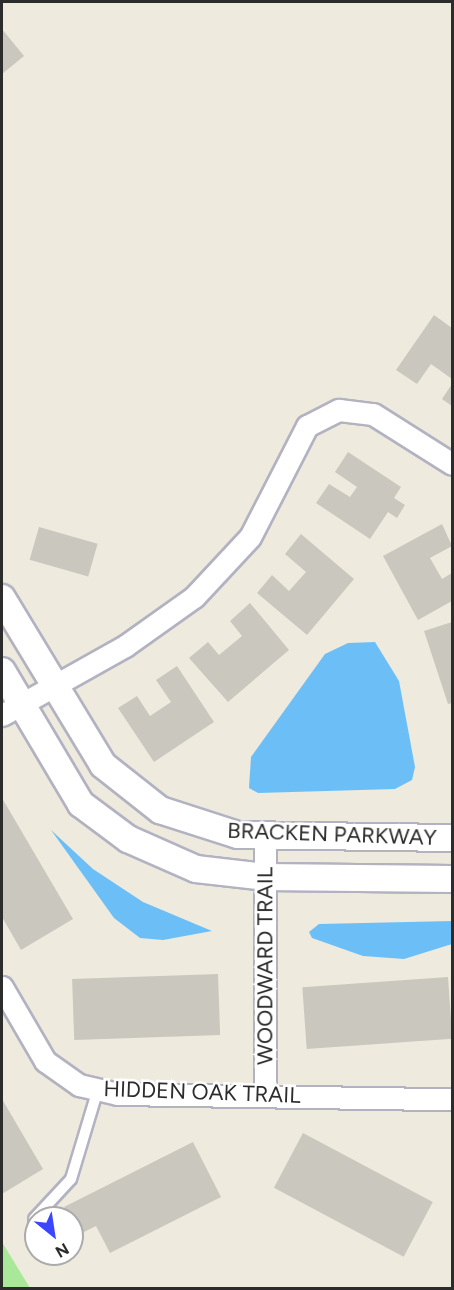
<!DOCTYPE html>
<style>
body{margin:0}
#map{position:relative;width:454px;height:1290px;overflow:hidden;background:#efeade;font-family:Figtree,sans-serif}
div>[style]{position:absolute}
[style*='--x']{left:calc(var(--x)*1px);top:calc(var(--y)*1px);width:calc(var(--w)*1px);rotate:calc(var(--a)*1deg)}
.green>*{inset:0;background:#a9e898}
.water>*{inset:0;background:#6cbff6}
.building>*{inset:0;background:#cac7be;transform-origin:0 0}
.roads{filter:drop-shadow(2px 0 #b2b2c1) drop-shadow(-2px 0 #b2b2c1) drop-shadow(0 2px #b2b2c1) drop-shadow(0 -2px #b2b2c1)}
.service>*{height:10px;margin:-5px;padding:0 5px;transform-origin:5px;border-radius:5px;background:#fff}
.minor>*{height:21px;margin:-10.5px;padding:0 10.5px;transform-origin:10.5px;border-radius:10.5px;background:#fff}
.tertiary>*{height:26px;margin:-13px;padding:0 13px;transform-origin:13px;border-radius:13px;background:#fff}
span{translate:-50% -50%;white-space:nowrap;text-align:center;line-height:1.15;-webkit-text-stroke:5px #fff;paint-order:stroke}
.street-label{font-size:22px;color:#2c2c2c}
.frame{position:absolute;inset:0;border:3px solid #2c2c2c;pointer-events:none}
.north{position:absolute;left:24px;top:1206px;width:60px;height:60px;box-sizing:border-box;background:#fff;border:2px solid #ababab;border-radius:50%;rotate:150deg;font-size:16px;font-weight:700;line-height:24px;text-align:center;color:#2c2c2c}
.north::after{content:'';display:block;margin:auto;width:21px;height:27px;background:#3b46ff;clip-path:polygon(50% 0,100% 100%,50% 72%,0 100%)}
</style>
<div id="map">
<div class="green">
<i style="clip-path:polygon(2px 1242px,30px 1288px,2px 1288px)"></i>
</div>
<div class="water">
<i style="clip-path:polygon(375px 642px,399px 681px,415px 767px,412px 780px,395px 789px,258px 793px,249px 788px,251px 757px,325px 654px,348px 643px)"></i>
<i style="clip-path:polygon(51px 830px,93px 869px,143px 902px,212px 931px,163px 940px,140px 938px,114px 918px)"></i>
<i style="clip-path:polygon(452px 921px,452px 944px,404px 959px,363px 956px,312px 938px,309px 932px,319px 924px)"></i>
</div>
<div class="building">
<i style="clip-path:polygon(2px 29px,24px 56px,2px 74px)"></i>
<i style="clip-path:polygon(434px 315px,452px 328px,452px 379px,431px 364px,417px 384px,396px 370px)"></i>
<i style="clip-path:polygon(452px 384px,452px 406px,442px 399px)"></i>
<i style="clip-path:polygon(348px 452px,401px 487px,394px 498px,405px 505px,397px 518px,388px 512px,370px 539px,316px 503px,329px 484px,350px 497px,357px 487px,335px 472px)"></i>
<i style="clip-path:polygon(442px 524px,452px 546px,430px 558px,442px 579px,452px 573px,452px 601px,418px 620px,383px 556px)"></i>
<i style="left:39px;top:527px;width:61px;height:34px;rotate:16deg"></i>
<i style="clip-path:polygon(301px 534px,354px 579px,307px 635px,257px 593px,272px 575px,289px 591px,306px 572px,285px 554px)"></i>
<i style="clip-path:polygon(250px 603px,289px 650px,228px 702px,189px 658px,208px 642px,219px 655px,242px 636px,230px 621px)"></i>
<i style="clip-path:polygon(452px 622px,452px 703px,448px 704px,424px 631px)"></i>
<i style="clip-path:polygon(177px 666px,214px 722px,154px 762px,118px 708px,137px 696px,150px 716px,171px 702px,156px 680px)"></i>
<i style="clip-path:polygon(2px 798px,73px 919px,21px 950px,2px 917px)"></i>
<i style="left:218px;top:974px;width:61px;height:146px;rotate:88deg"></i>
<i style="left:448px;top:977px;width:62px;height:146px;rotate:86deg"></i>
<i style="clip-path:polygon(2px 1099px,43px 1169px,2px 1194px)"></i>
<i style="left:303px;top:1133px;width:147px;height:62px;rotate:28deg"></i>
<i style="clip-path:polygon(193px 1142px,221px 1197px,110px 1253px,96px 1226px,78px 1235px,64px 1207px)"></i>
</div>
<div class="roads">
<div class="service">
<i style="--x:34;--y:1219;--w:54;--a:-47.2"></i>
<i style="--x:71;--y:1179;--w:94;--a:-73.3"></i>
</div>
<div class="minor">
<i style="--x:2;--y:715;--w:141;--a:-29.3"></i>
<i style="--x:125;--y:646;--w:85;--a:-35.4"></i>
<i style="--x:194;--y:597;--w:82;--a:-47"></i>
<i style="--x:250;--y:537;--w:125;--a:-62.8"></i>
<i style="--x:307;--y:426;--w:36;--a:-27"></i>
<i style="--x:339;--y:410;--w:34;--a:7"></i>
<i style="--x:373;--y:414;--w:93;--a:32.3"></i>
<i style="--x:265;--y:837;--w:258;--a:90"></i>
<i style="--x:2;--y:987;--w:86;--a:59.8"></i>
<i style="--x:45;--y:1061;--w:42;--a:35.2"></i>
<i style="--x:79;--y:1085;--w:39;--a:13"></i>
<i style="--x:117;--y:1094;--w:335;--a:0.9"></i>
</div>
<div class="tertiary">
<i style="--x:2;--y:598;--w:195;--a:58.8"></i>
<i style="--x:103;--y:765;--w:73;--a:38.3"></i>
<i style="--x:160;--y:810;--w:82;--a:17.8"></i>
<i style="--x:238;--y:835;--w:214;--a:0.8"></i>
<i style="--x:2;--y:671;--w:155;--a:59.3"></i>
<i style="--x:81;--y:804;--w:59;--a:36.7"></i>
<i style="--x:128;--y:839;--w:74;--a:23.8"></i>
<i style="--x:196;--y:869;--w:69;--a:6.6"></i>
<i style="--x:265;--y:877;--w:187;--a:0.6"></i>
</div>
</div>
<div class="street-label">
<span style="left:332px;top:834px;rotate:2deg">BRACKEN PARKWAY</span>
<span style="left:265px;top:966px;rotate:-90deg">WOODWARD TRAIL</span>
<span style="left:202px;top:1092px;rotate:2deg">HIDDEN OAK TRAIL</span>
</div>
<div class="frame"></div>
<div class="north">N</div>
</div>
